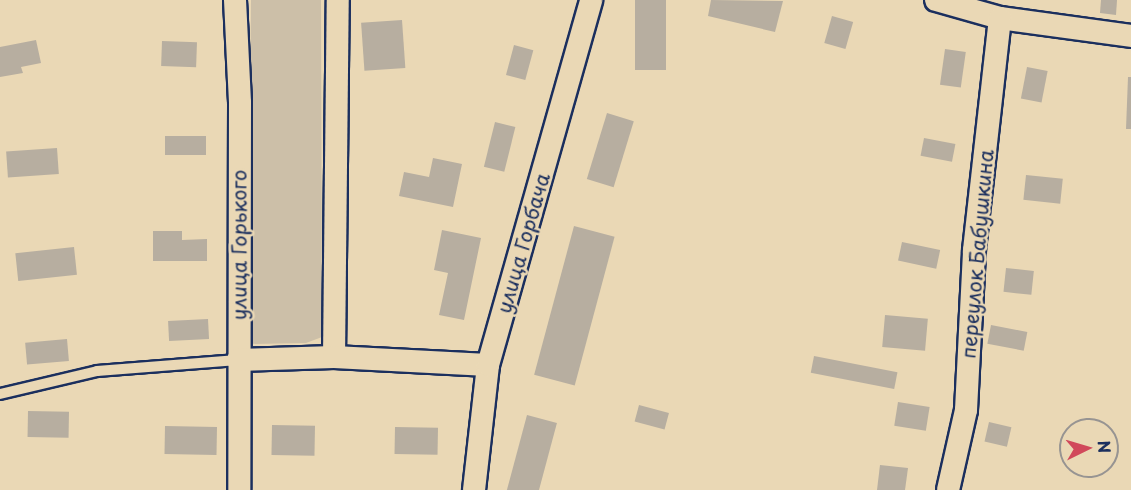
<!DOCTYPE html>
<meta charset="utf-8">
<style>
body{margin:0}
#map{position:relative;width:1131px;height:490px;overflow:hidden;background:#ead8b5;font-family:"Playpen Sans",sans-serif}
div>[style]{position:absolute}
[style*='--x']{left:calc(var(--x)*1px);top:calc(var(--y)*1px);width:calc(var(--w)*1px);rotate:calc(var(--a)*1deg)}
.green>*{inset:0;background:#ccbfa8}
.building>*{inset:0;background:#b7aea0;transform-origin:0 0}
.roads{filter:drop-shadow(2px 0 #1b2f5e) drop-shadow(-2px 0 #1b2f5e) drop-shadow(0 2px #1b2f5e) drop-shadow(0 -2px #1b2f5e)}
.service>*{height:10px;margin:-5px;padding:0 5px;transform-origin:5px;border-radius:5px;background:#ead8b5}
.minor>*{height:22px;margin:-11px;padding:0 11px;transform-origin:11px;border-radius:11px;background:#ead8b5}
span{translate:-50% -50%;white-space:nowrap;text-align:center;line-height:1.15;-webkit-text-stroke:5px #ead8b5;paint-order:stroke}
.street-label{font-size:20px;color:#1b2f5e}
.north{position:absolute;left:1059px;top:418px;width:60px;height:60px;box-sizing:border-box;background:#ead8b5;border:2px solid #979492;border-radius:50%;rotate:85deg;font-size:16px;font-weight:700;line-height:24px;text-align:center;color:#1b2f5e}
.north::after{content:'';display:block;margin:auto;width:21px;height:27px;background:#d1495b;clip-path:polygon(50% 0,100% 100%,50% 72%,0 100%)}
</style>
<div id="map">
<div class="green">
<i style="clip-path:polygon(251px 0,321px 0,322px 337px,306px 343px,248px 344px)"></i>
</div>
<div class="building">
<i style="left:635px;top:0;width:31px;height:70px"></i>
<i style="clip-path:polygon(711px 0,783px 1px,775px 32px,708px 16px)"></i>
<i style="clip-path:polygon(1101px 0,1117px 0,1116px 15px,1100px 13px)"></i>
<i style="left:832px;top:16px;width:22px;height:28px;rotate:16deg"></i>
<i style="left:402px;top:20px;width:48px;height:41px;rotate:86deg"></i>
<i style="clip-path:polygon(36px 40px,41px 63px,21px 67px,23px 73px,0 77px,0 47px)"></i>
<i style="left:162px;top:41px;width:35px;height:25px;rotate:2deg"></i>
<i style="left:514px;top:45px;width:20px;height:31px;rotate:15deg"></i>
<i style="left:945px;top:49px;width:21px;height:36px;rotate:8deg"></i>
<i style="left:1027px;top:67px;width:21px;height:32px;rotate:11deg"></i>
<i style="clip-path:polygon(1128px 77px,1131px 77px,1131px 129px,1126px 129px)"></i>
<i style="left:607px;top:113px;width:28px;height:69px;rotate:17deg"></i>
<i style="left:495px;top:122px;width:21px;height:46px;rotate:14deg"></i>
<i style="left:206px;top:136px;width:19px;height:41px;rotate:90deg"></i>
<i style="left:924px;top:138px;width:32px;height:18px;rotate:11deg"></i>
<i style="left:57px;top:148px;width:26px;height:51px;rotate:86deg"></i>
<i style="clip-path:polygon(433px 158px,462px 164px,453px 207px,399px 196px,404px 172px,429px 177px)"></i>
<i style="left:1026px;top:175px;width:37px;height:25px;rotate:6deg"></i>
<i style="left:574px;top:226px;width:42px;height:154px;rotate:15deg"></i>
<i style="clip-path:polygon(442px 230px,481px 238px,464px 320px,439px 315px,448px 273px,434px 270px)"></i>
<i style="clip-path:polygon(153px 231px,182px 231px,182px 240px,207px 239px,207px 261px,153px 261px)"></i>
<i style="left:902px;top:242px;width:39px;height:19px;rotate:12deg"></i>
<i style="left:74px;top:247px;width:28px;height:59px;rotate:84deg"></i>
<i style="left:1006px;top:268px;width:28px;height:24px;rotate:6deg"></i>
<i style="left:885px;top:315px;width:43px;height:32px;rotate:5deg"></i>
<i style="left:208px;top:319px;width:20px;height:40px;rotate:87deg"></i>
<i style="left:991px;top:325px;width:37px;height:19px;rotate:11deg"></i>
<i style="left:67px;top:339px;width:22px;height:42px;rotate:85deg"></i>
<i style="left:814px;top:356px;width:85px;height:17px;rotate:11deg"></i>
<i style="left:898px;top:402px;width:32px;height:24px;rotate:9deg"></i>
<i style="left:639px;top:405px;width:31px;height:17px;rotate:15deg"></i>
<i style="left:28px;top:411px;width:41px;height:26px;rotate:1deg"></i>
<i style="left:527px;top:415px;width:31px;height:78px;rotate:15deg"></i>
<i style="left:989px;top:422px;width:23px;height:20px;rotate:13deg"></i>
<i style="left:272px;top:425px;width:43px;height:30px;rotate:1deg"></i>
<i style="left:165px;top:426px;width:52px;height:28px;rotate:1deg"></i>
<i style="left:395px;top:427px;width:43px;height:27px;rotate:1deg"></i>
<i style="clip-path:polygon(880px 465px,908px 468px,905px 490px,877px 490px)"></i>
</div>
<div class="roads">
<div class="service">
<i style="--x:0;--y:394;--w:100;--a:-13.3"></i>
<i style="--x:97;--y:371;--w:141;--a:-4.5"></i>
</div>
<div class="minor">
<i style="--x:235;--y:0;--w:103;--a:87.2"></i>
<i style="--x:240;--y:103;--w:387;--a:90.1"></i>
<i style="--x:936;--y:0;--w:66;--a:15.7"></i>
<i style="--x:1000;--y:18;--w:132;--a:7.8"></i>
<i style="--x:334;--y:357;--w:357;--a:-89.4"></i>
<i style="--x:238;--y:360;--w:96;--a:-1.8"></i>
<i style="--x:334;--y:357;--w:154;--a:3"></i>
<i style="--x:474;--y:490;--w:126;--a:-83.6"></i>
<i style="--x:488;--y:365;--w:379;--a:-74.2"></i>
<i style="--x:948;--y:490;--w:82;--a:-77.3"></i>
<i style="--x:966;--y:410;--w:160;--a:-87.1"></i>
<i style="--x:974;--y:250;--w:233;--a:-83.6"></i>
</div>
</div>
<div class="street-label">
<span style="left:523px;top:243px;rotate:-74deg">улица Горбача</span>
<span style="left:239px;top:245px;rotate:-90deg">улица Горького</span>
<span style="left:977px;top:254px;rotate:-85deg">переулок Бабушкина</span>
</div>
<div class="north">N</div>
</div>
